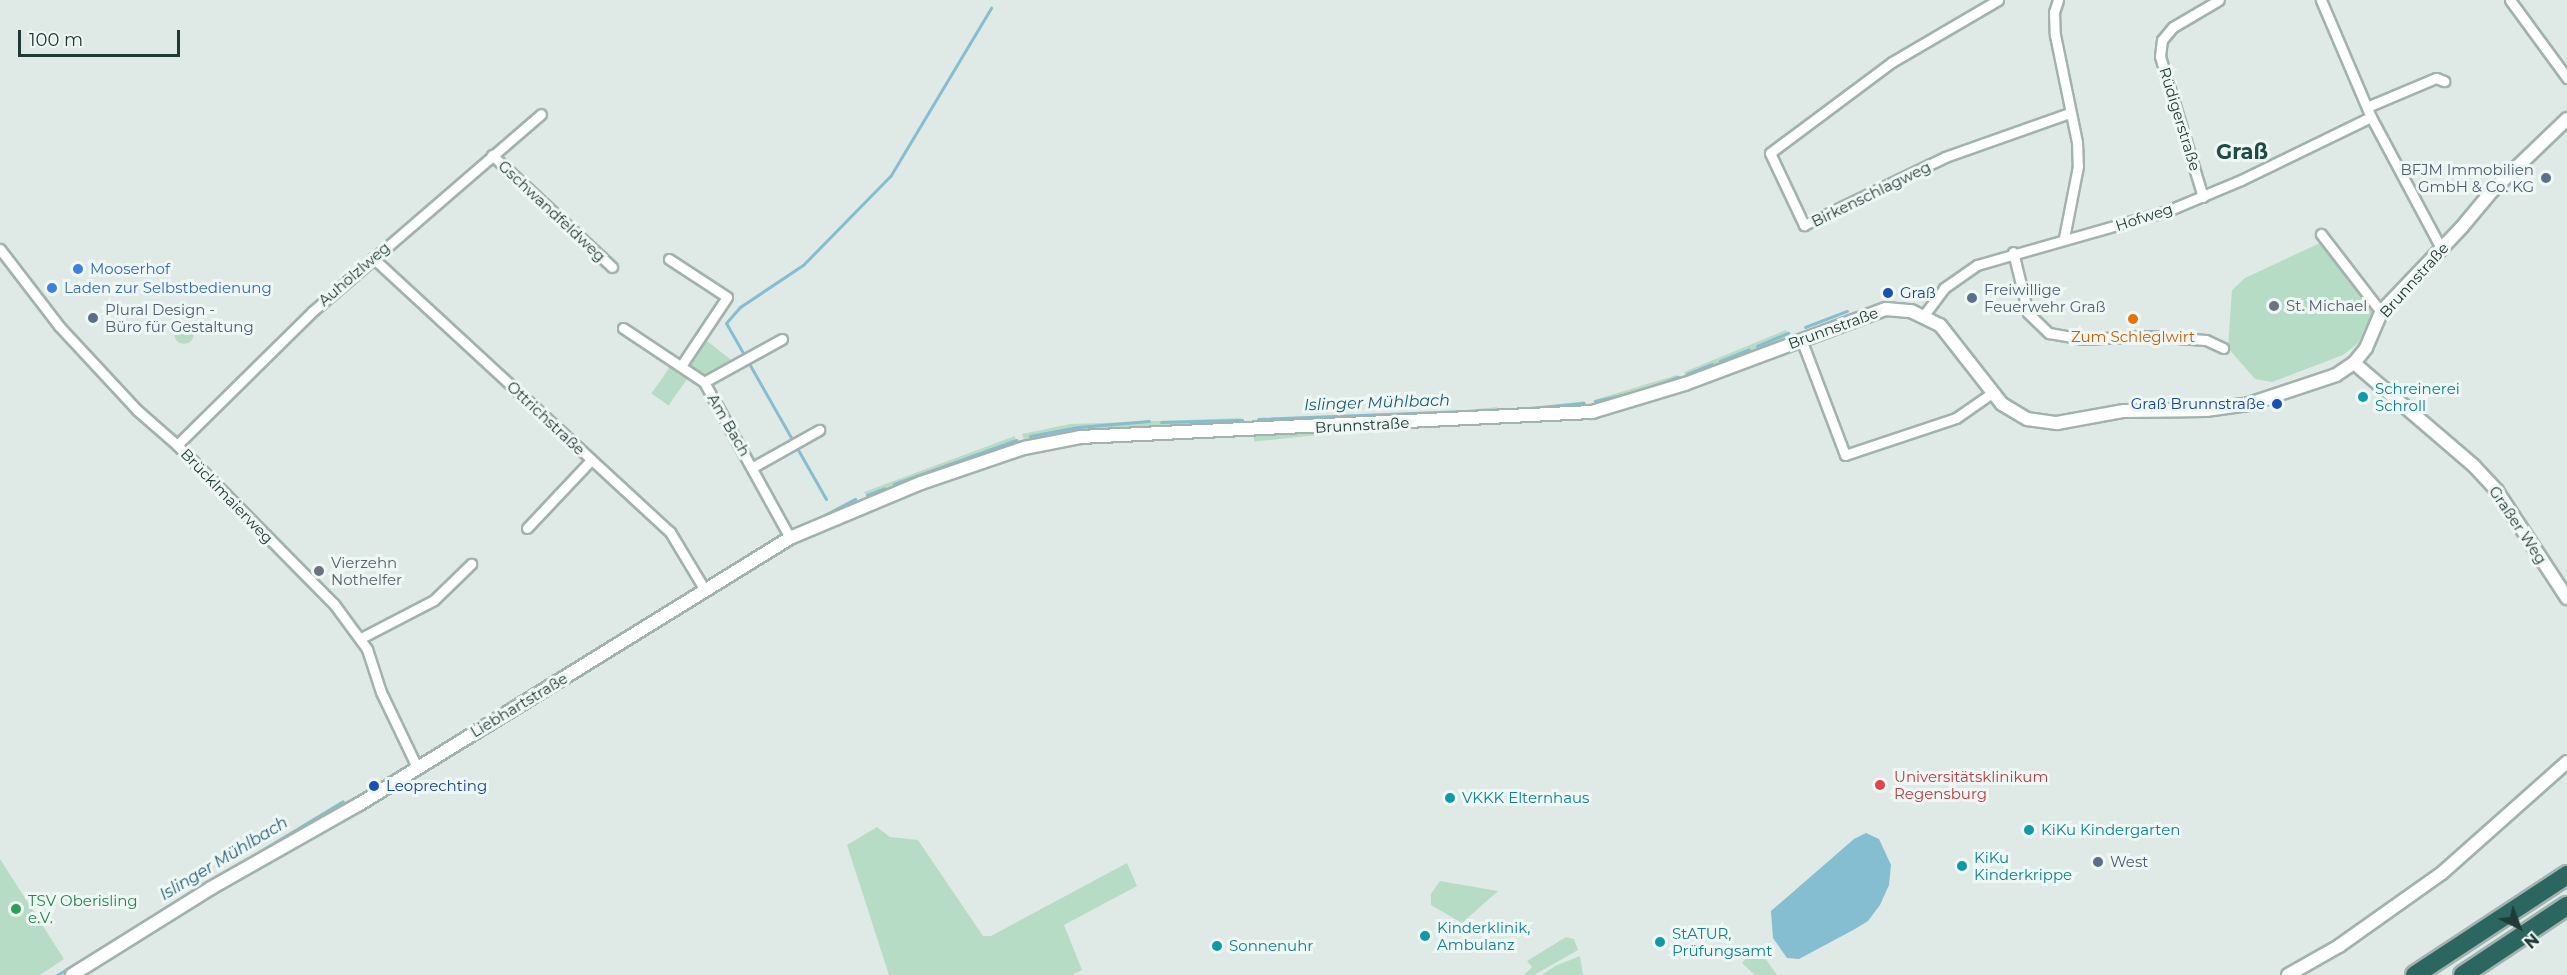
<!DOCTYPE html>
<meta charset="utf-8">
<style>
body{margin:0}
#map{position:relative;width:2567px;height:975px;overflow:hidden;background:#dfeae6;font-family:Montserrat,sans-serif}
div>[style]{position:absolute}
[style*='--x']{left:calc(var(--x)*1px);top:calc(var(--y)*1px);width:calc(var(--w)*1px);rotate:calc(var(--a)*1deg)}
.green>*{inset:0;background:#b7dcc5;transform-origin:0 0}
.round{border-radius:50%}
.water>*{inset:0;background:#85bdd1}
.stream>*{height:3px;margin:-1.5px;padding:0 1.5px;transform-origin:1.5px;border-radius:1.5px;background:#85bdd1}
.roads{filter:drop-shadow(2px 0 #a2b2ae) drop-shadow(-2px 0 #a2b2ae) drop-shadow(0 2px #a2b2ae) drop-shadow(0 -2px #a2b2ae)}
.minor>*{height:9px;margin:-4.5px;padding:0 4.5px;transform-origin:4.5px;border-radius:4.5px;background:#fff}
.tertiary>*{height:12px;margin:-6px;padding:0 6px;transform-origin:6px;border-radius:6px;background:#fff}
.motorway>*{height:18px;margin:-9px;padding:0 9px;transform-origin:9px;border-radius:9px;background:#2b6760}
.dots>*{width:16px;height:16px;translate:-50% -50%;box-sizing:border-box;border:3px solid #eff7f4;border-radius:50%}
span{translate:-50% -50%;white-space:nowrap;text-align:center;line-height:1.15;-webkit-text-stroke:6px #eff7f4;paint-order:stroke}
.street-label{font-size:15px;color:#203a36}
.service-label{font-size:15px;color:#4e5e75}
.right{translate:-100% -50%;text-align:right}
.left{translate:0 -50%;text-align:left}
.shop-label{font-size:15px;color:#366cbe}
.transit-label{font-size:15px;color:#164399}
.worship-label{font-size:15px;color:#5b616d}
.food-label{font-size:15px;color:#c56008}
.culture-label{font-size:15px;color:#0d838f}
.health-label{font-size:15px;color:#be3a42}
.leisure-label{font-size:15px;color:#27864d}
.water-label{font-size:16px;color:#1a5d76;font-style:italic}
.district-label{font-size:21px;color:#1c4c45;font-weight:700}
.north{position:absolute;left:2489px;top:897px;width:60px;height:60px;-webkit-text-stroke:4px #eff7f4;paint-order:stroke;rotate:138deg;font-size:16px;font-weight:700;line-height:24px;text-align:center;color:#203a36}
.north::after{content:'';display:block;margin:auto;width:21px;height:27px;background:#203a36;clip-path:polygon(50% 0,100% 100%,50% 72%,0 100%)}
.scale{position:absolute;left:18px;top:30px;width:162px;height:27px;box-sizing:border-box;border:3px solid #203a36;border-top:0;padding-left:8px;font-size:18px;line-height:21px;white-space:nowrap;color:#203a36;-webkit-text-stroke:4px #eff7f4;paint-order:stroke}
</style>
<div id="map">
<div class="green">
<i style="clip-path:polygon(2322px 242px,2375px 312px,2358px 343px,2343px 355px,2272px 382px,2255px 379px,2228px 348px,2232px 290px,2245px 278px)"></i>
<i class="round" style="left:174px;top:324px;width:20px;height:20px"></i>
<i style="clip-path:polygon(1786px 330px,1791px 338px,1686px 378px,1684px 372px)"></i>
<i style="clip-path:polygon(702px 337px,735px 363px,704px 380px,684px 366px)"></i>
<i style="left:672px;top:364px;width:21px;height:36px;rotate:35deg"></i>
<i style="clip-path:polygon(1677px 375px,1680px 380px,1595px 408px,1594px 400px)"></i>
<i style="left:1585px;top:401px;width:8px;height:81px;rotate:83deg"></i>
<i style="left:1497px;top:407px;width:9px;height:245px;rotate:84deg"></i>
<i style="clip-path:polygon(1241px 418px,1241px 425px,1025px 443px,1022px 434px,1070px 424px)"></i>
<i style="clip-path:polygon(1015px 436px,1016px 446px,868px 498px,864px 492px)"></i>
<i style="clip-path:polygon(877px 827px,890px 837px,918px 840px,983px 936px,991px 936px,1127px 863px,1137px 886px,1064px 925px,1082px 970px,1072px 975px,889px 975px,847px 845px)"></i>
<i style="clip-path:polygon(0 859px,64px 959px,40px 975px,0 975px)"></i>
<i style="clip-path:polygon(1440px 881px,1498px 891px,1462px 923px,1431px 905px,1431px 894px)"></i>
<i style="clip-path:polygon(1566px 937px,1574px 939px,1578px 950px,1534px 975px,1524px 975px,1532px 967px,1527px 961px)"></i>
<i style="clip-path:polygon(1759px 954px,1765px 958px,1777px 975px,1755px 975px,1742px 963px,1748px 956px)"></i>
<i style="clip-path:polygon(1580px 956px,1583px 975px,1542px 975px,1555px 966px)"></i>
</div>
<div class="water">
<i style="clip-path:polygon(1866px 833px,1879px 839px,1891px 865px,1889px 885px,1880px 905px,1868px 921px,1855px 929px,1799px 959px,1787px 958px,1773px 938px,1771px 911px,1854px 839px)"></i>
</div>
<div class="stream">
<i style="--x:1805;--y:327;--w:45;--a:-20.9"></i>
<i style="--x:1757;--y:346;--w:34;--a:-23"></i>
<i style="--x:1720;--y:361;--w:31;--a:-22"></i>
<i style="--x:1687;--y:374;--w:27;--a:-22"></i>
<i style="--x:1646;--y:389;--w:34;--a:-21"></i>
<i style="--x:1595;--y:401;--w:42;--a:-12.4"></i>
<i style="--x:1506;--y:410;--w:78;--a:-5.1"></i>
<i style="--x:1258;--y:419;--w:239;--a:-2.2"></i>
<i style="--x:1161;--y:422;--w:81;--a:-1.4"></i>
<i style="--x:1030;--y:436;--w:49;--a:-10.6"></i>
<i style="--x:1078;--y:427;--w:71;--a:-4.8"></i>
<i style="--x:894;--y:484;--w:130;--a:-19.8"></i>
<i style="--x:867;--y:495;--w:19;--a:-21"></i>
<i style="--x:826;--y:499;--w:202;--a:-119.6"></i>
<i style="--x:726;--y:323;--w:21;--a:-49"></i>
<i style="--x:740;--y:307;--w:76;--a:-33.7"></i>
<i style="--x:803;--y:265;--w:126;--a:-45.6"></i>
<i style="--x:891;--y:175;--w:195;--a:-59.1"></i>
<i style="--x:756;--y:551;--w:112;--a:-27.7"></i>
<i style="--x:211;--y:881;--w:154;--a:-31.2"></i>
<i style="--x:57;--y:975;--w:162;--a:-31.3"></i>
</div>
<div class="roads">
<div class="minor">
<i style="--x:1998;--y:0;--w:123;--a:149.7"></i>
<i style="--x:1892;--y:62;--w:152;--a:143.3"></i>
<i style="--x:1770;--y:153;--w:80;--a:64.7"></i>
<i style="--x:1804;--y:225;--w:157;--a:-25.7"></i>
<i style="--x:1945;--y:157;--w:132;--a:-19.5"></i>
<i style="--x:2058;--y:0;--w:13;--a:108"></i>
<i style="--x:2054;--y:12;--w:23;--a:88"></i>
<i style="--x:2055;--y:35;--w:109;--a:78.4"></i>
<i style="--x:2077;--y:142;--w:24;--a:88"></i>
<i style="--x:2078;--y:166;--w:73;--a:101"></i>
<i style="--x:2321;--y:0;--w:127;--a:66.9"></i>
<i style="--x:2371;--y:117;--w:149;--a:61.9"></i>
<i style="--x:2510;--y:0;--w:97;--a:53.8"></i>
<i style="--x:2367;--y:107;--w:75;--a:-22.8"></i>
<i style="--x:2436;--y:78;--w:9;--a:21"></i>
<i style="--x:492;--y:155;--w:164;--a:43"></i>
<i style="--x:2203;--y:197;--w:147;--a:-107"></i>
<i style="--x:2160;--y:56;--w:16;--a:-83"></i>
<i style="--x:2162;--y:40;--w:17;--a:-50"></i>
<i style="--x:2173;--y:27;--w:53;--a:-30.4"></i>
<i style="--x:2321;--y:234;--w:98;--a:52.4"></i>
<i style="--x:0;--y:249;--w:97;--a:52.5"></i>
<i style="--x:59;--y:326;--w:115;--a:47.1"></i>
<i style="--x:137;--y:410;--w:53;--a:41.2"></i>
<i style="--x:177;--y:445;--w:223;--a:45.4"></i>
<i style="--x:334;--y:604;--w:56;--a:53.7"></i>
<i style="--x:367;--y:649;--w:45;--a:72"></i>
<i style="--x:381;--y:692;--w:83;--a:64.4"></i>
<i style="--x:2013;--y:252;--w:63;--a:76.2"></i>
<i style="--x:2028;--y:313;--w:29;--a:44"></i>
<i style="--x:2049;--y:333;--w:34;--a:10"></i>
<i style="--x:2082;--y:339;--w:65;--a:-2.6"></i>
<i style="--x:2147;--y:336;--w:59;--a:3.9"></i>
<i style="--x:2206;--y:340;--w:19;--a:25"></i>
<i style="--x:373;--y:258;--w:404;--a:42.7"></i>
<i style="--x:670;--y:532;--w:68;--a:58.9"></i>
<i style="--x:669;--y:259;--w:69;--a:33.2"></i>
<i style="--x:727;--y:297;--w:83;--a:123.7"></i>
<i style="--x:1924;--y:315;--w:34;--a:-53"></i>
<i style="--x:1944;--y:288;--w:40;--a:-34.9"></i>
<i style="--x:1977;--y:265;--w:198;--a:-15.9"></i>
<i style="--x:2167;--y:211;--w:80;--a:-22.7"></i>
<i style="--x:2241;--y:180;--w:144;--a:-25.9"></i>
<i style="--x:623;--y:328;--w:97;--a:33.7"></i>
<i style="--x:704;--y:382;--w:178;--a:61.1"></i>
<i style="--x:1801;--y:339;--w:124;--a:69.2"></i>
<i style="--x:1845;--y:455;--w:117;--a:-18.4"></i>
<i style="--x:1956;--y:418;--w:44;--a:-34.8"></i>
<i style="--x:704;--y:382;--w:89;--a:-28.9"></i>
<i style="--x:177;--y:445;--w:191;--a:-44.6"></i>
<i style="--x:313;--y:311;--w:301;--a:-40.8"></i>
<i style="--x:753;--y:467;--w:76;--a:-29.3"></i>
<i style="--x:527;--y:528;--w:93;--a:-46.7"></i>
<i style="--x:361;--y:638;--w:82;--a:-27.5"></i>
<i style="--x:434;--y:600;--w:52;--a:-44.2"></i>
</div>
<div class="tertiary">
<i style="--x:2354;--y:363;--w:158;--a:40.6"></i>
<i style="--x:2474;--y:466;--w:34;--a:47"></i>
<i style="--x:2497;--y:491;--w:128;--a:56.8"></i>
<i style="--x:72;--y:975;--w:164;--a:-32"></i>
<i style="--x:211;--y:888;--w:169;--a:-29.5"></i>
<i style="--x:358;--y:805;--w:508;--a:-31.72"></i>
<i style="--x:790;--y:538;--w:142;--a:-22.8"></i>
<i style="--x:921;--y:483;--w:109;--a:-18.8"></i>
<i style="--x:1024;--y:448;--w:57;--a:-11.1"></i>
<i style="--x:1080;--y:437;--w:513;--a:-2.8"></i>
<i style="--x:1592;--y:412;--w:97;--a:-16.8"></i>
<i style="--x:1685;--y:384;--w:215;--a:-20.5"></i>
<i style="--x:1886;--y:309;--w:25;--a:5"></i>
<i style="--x:1911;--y:311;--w:32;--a:26"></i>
<i style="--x:1940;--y:325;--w:100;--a:51.9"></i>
<i style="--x:2002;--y:404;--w:29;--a:31"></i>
<i style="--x:2027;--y:419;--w:30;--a:8"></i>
<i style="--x:2057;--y:423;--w:68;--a:-10.2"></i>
<i style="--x:2124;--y:411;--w:82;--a:-0.7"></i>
<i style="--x:2206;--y:410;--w:43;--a:-7.9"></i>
<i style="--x:2249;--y:404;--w:92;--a:-18.4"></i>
<i style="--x:2336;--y:375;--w:22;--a:-34"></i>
<i style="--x:2354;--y:363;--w:19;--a:-51"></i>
<i style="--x:2366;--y:348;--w:39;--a:-67"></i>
<i style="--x:2381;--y:312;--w:117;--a:-46.4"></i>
<i style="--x:2462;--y:227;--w:47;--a:-50.2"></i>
<i style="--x:2492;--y:191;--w:104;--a:-43.8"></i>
<i style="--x:2288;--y:975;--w:59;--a:-29.6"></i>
<i style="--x:2339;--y:946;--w:126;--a:-35.3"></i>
<i style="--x:2442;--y:873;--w:167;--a:-41.6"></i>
</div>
<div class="motorway">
<i style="--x:2415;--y:975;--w:182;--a:-33.3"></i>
<i style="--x:2463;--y:975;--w:125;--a:-33.6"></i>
</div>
</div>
<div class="dots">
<i style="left:2546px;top:178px;background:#5c6f8a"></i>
<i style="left:78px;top:269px;background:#3f7fe0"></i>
<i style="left:52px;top:288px;background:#3f7fe0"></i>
<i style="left:1888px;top:293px;background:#1a4fb4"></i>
<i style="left:1972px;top:298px;background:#5c6f8a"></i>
<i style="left:2274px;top:306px;background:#6b7280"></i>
<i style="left:93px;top:318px;background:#5c6f8a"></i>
<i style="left:2133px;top:319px;background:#e8710a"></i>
<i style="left:2363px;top:397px;background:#0f9aa8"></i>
<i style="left:2277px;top:404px;background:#1a4fb4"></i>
<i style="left:319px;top:571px;background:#6b7280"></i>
<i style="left:1880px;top:785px;background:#e0444e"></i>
<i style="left:374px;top:786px;background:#1a4fb4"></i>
<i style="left:1450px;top:798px;background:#0f9aa8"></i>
<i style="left:2029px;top:830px;background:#0f9aa8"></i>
<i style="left:2098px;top:862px;background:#5c6f8a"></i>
<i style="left:1962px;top:866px;background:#0f9aa8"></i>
<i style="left:16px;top:909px;background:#2e9e5b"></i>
<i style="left:1425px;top:936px;background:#0f9aa8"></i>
<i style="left:1660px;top:942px;background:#0f9aa8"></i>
<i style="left:1217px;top:946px;background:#0f9aa8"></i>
</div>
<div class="street-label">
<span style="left:2180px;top:119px;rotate:73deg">Rüdigerstraße</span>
<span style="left:1871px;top:194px;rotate:-26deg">Birkenschlagweg</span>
<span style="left:552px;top:211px;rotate:43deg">Gschwandfeldweg</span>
<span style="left:2144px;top:217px;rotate:-18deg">Hofweg</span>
<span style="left:354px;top:274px;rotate:-41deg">Auhölzlweg</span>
<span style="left:2414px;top:280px;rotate:-48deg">Brunnstraße</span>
<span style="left:1833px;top:328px;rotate:-20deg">Brunnstraße</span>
<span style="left:546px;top:418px;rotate:43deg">Ottrichstraße</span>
<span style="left:729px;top:425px;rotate:60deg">Am Bach</span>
<span style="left:1362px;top:425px;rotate:-3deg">Brunnstraße</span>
<span style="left:227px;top:496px;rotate:46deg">Brücklmaierweg</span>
<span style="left:2518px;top:525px;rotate:56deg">Graßer Weg</span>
<span style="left:519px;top:705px;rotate:-31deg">Liebhartstraße</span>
</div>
<div class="service-label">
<span class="right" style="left:2534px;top:178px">BFJM Immobilien<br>GmbH &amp; Co. KG</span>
<span class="left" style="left:1984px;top:298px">Freiwillige<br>Feuerwehr Graß</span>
<span class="left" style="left:105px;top:318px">Plural Design -<br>Büro für Gestaltung</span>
<span class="left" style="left:2110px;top:862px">West</span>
</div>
<div class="shop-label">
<span class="left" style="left:90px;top:269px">Mooserhof</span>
<span class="left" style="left:64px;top:288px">Laden zur Selbstbedienung</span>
</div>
<div class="transit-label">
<span class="left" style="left:1900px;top:293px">Graß</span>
<span class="right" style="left:2265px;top:404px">Graß Brunnstraße</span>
<span class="left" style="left:386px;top:786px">Leoprechting</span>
</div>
<div class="worship-label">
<span class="left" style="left:2286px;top:306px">St. Michael</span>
<span class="left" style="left:331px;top:571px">Vierzehn<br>Nothelfer</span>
</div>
<div class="food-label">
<span style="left:2133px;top:337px">Zum Schleglwirt</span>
</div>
<div class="culture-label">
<span class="left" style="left:2375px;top:397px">Schreinerei<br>Schroll</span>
<span class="left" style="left:1462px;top:798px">VKKK Elternhaus</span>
<span class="left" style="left:2041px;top:830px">KiKu Kindergarten</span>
<span class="left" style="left:1974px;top:866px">KiKu<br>Kinderkrippe</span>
<span class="left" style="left:1437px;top:936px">Kinderklinik,<br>Ambulanz</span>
<span class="left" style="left:1672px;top:942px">StATUR,<br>Prüfungsamt</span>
<span class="left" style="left:1229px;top:946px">Sonnenuhr</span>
</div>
<div class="health-label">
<span class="left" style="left:1894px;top:785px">Universitätsklinikum<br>Regensburg</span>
</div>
<div class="leisure-label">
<span class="left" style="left:28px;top:909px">TSV Oberisling<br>e.V.</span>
</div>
<div class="water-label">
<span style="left:1377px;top:403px;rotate:-2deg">Islinger Mühlbach</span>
<span style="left:224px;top:859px;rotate:-31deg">Islinger Mühlbach</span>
</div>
<div class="district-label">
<span style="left:2242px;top:152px">Graß</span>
</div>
<div class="north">N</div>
<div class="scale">100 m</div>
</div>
